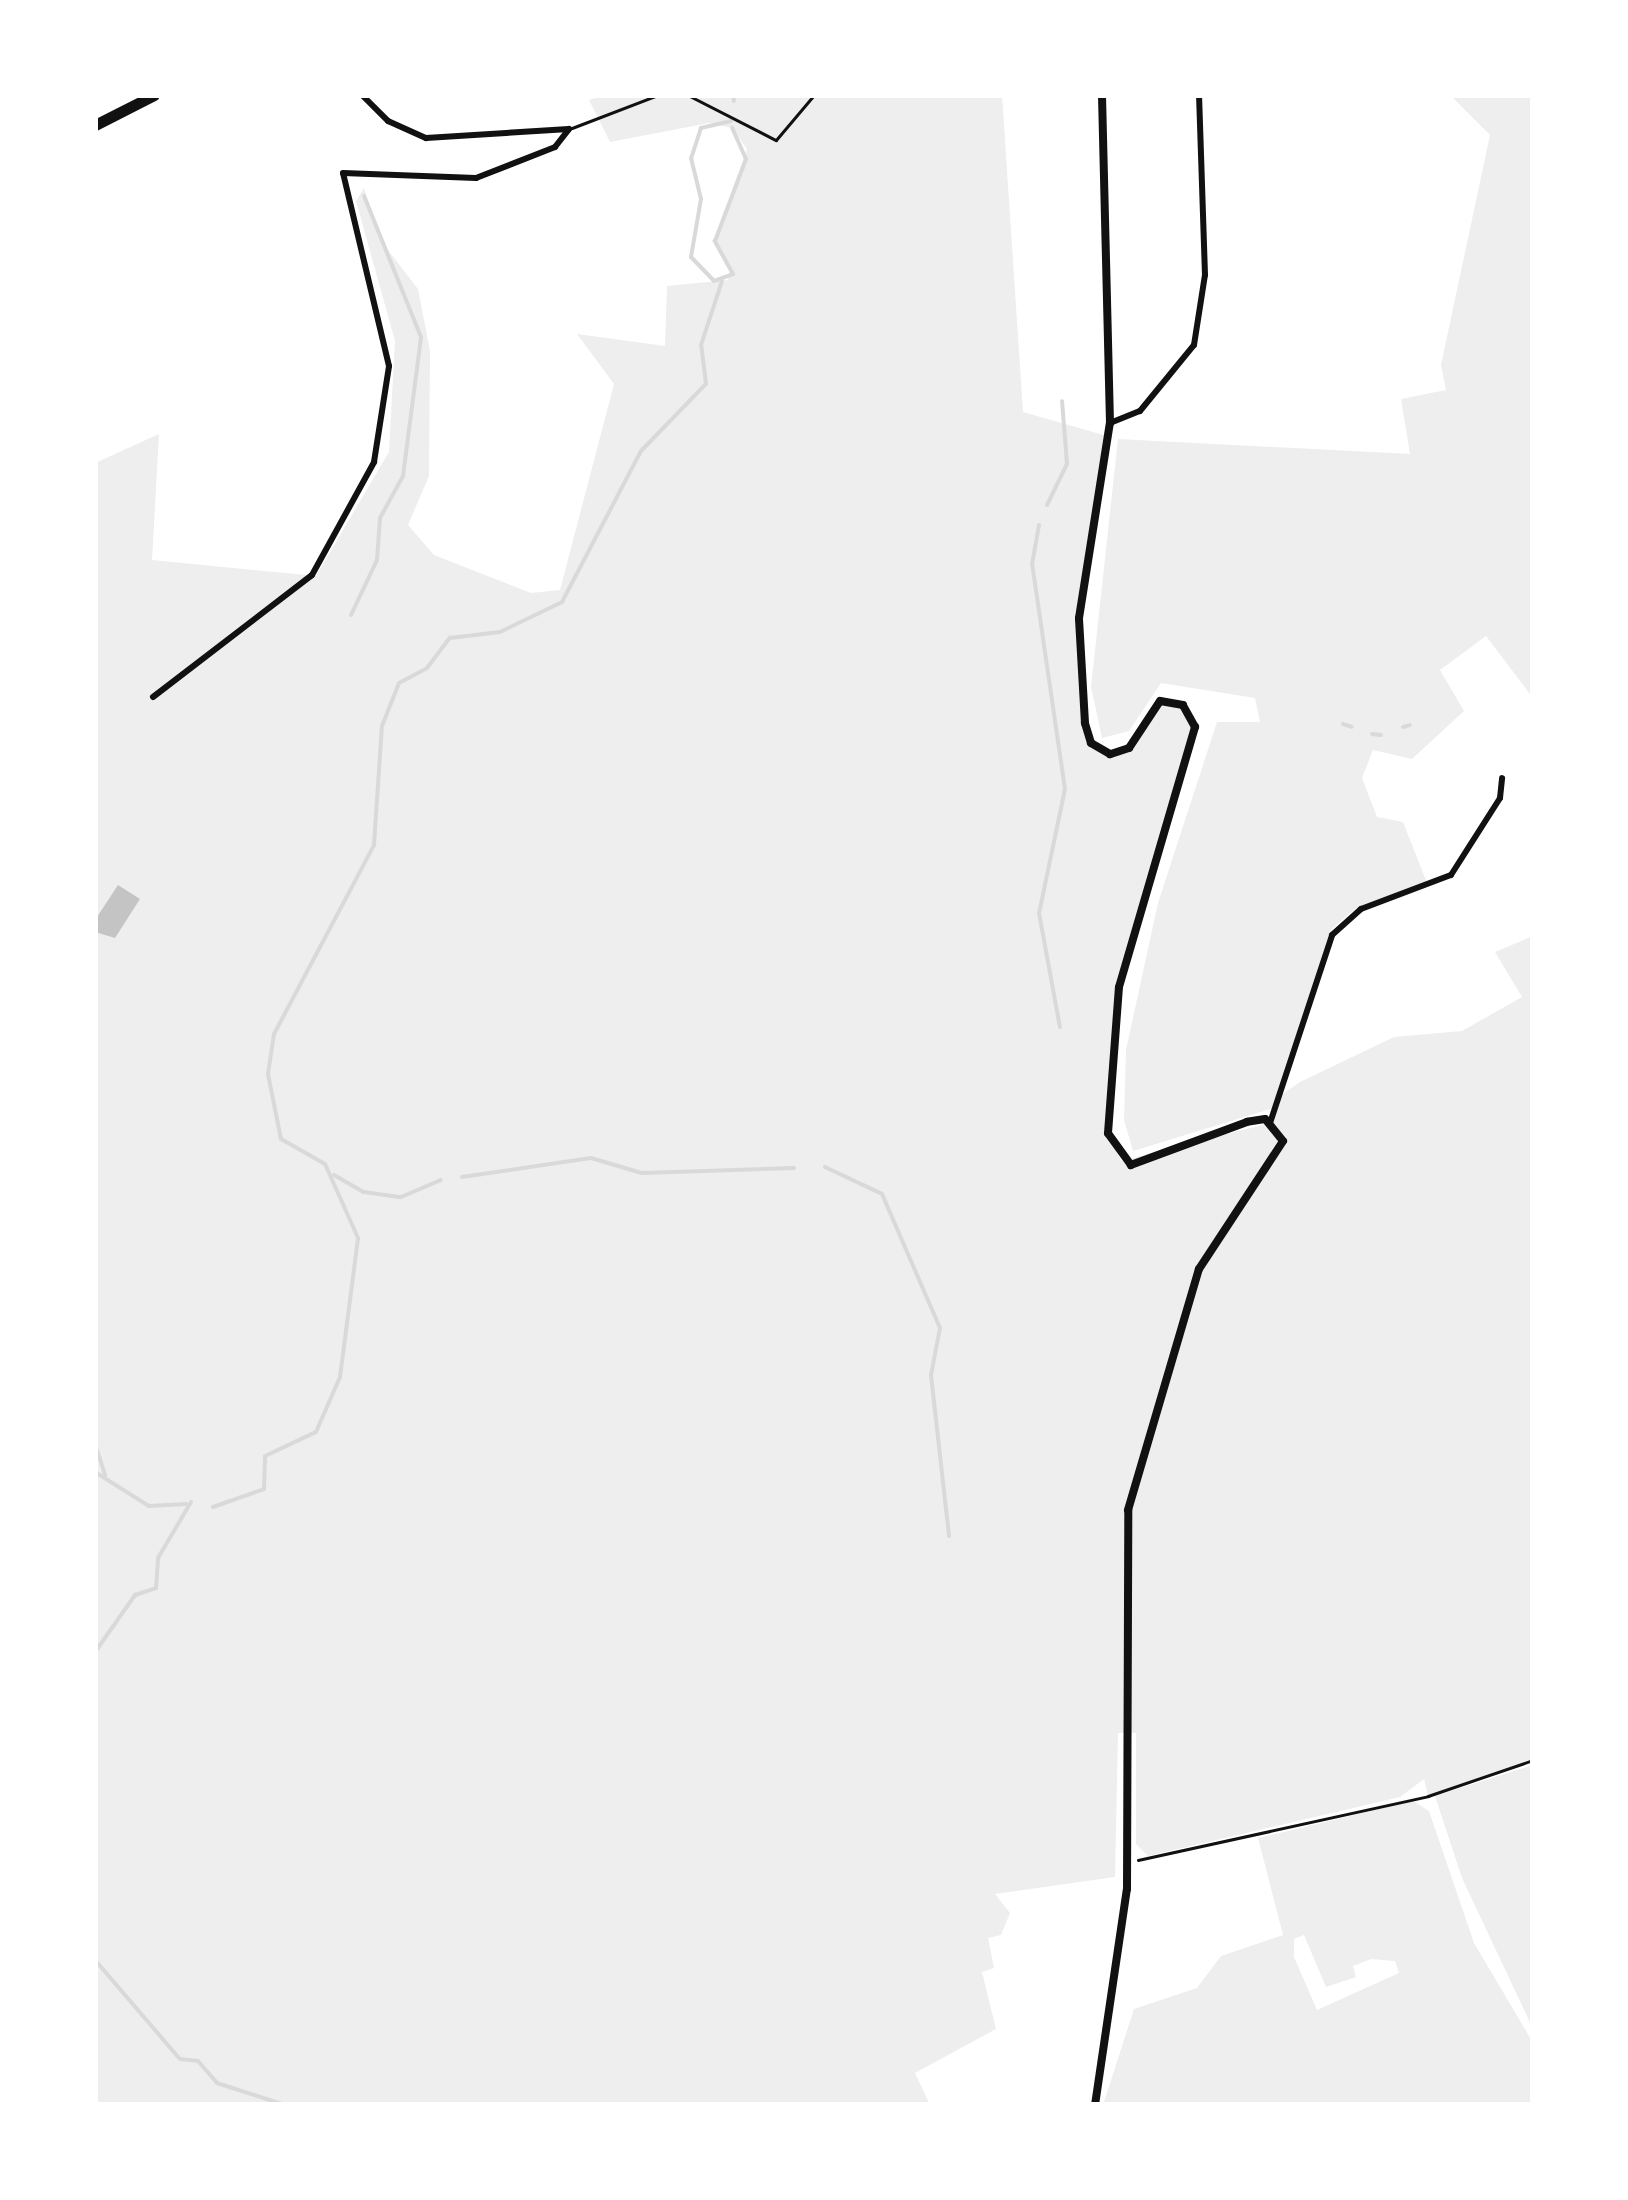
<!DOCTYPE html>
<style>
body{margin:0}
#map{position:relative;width:1628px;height:2200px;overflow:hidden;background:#fff;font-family:"Archivo Narrow",sans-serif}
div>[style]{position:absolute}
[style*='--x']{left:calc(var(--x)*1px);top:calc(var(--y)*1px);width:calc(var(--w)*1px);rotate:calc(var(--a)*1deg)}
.green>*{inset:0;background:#eee}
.stream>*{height:4px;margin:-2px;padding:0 2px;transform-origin:2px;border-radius:2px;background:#d9d9d9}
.building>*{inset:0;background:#c4c4c4}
.path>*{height:2.5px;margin:-1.25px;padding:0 1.25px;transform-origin:1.25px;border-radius:1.25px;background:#111}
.service>*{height:2.5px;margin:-1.25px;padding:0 1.25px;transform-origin:1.25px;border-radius:1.25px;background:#111}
.minor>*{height:6px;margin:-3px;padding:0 3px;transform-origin:3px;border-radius:3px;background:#111}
.tertiary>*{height:8px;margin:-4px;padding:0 4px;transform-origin:4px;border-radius:4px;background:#111}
.motorway>*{height:11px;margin:-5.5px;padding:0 5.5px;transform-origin:5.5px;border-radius:5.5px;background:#111}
span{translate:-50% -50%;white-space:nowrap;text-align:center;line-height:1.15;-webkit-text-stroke:8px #fff;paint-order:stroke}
.frame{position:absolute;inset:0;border:98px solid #fff;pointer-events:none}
</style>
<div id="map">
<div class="green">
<i style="clip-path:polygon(606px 95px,1002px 95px,1023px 412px,1107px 436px,1079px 618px,1085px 723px,1098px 749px,1124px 752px,1155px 707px,1173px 700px,1194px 719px,1119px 987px,1108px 1133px,1121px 1161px,1270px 1123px,1280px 1096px,1300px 1082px,1394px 1037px,1462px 1031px,1522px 997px,1495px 952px,1533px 936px,1533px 1760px,1428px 1796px,1424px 1779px,1400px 1797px,1148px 1856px,1136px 1844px,1136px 1733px,1118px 1733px,1115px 1877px,995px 1894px,1010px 1913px,1001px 1935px,988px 1938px,994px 1968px,982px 1972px,996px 2029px,915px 2073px,930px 2105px,95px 2105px,95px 463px,159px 434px,152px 560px,316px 576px,389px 452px,395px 341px,356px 201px,364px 188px,380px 240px,418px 289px,430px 351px,429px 476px,408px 525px,434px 555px,531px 593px,560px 590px,614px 384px,577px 334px,665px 346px,667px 286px,728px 280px,731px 267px,715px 241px,747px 149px,732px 128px,709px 123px,610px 142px,589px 100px)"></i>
<i style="clip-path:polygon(1450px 95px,1533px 95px,1533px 698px,1486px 636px,1440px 670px,1464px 711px,1412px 759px,1373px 750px,1362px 778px,1377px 817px,1403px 822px,1427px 883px,1355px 909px,1332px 929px,1274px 1108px,1133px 1151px,1124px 1120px,1126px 1050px,1158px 903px,1217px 722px,1260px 722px,1255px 698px,1161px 683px,1129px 731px,1102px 738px,1091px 687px,1118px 439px,1410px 454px,1401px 399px,1446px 390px,1441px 365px,1490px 135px)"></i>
<i style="clip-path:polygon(1533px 1765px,1533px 2029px,1462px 1878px,1435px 1796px)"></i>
<i style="clip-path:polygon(evenodd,1413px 1801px,1429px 1811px,1474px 1943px,1532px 2041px,1533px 2105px,1103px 2105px,1134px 2009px,1197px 1988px,1221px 1956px,1283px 1935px,1258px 1838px,1413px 1801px,1304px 1935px,1326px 1987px,1356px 1977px,1353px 1966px,1371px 1959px,1395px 1961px,1399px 1973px,1317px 2010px,1294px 1957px,1294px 1939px,1304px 1935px)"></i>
</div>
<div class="stream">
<i style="--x:733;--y:95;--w:6;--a:81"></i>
<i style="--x:731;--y:121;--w:31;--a:167"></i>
<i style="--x:701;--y:128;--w:32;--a:108"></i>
<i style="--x:691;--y:158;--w:42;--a:76.3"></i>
<i style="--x:701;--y:199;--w:59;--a:99.8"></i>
<i style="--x:691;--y:257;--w:33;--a:46"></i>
<i style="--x:714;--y:281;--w:20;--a:-20"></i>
<i style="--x:733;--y:274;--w:38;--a:-119"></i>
<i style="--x:715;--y:241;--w:88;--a:-69.3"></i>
<i style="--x:746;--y:159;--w:34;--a:-114"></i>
<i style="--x:1047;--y:505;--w:46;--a:-64"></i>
<i style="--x:1067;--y:464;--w:63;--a:-94.5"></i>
<i style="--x:1039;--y:525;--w:39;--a:100"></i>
<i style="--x:1032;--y:563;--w:228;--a:81.7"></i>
<i style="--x:1065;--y:789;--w:127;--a:101.8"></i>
<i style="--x:1039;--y:913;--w:116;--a:79.6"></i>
<i style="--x:351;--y:615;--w:61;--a:-64.7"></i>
<i style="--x:377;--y:560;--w:42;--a:-85.9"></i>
<i style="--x:380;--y:518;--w:48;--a:-61.3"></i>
<i style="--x:403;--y:476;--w:140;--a:-82.6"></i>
<i style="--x:421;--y:337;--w:152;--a:-112"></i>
<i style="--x:1343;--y:724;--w:9;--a:18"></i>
<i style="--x:1403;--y:727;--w:7;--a:-16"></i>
<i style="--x:1372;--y:734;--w:9;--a:6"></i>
<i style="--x:825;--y:1167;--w:63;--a:25.3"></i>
<i style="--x:882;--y:1194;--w:146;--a:66.6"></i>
<i style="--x:940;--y:1328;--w:48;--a:100.8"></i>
<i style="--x:931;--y:1375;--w:162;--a:83.6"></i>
<i style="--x:334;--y:1175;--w:34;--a:30"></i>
<i style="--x:364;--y:1192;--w:37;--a:8"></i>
<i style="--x:401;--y:1197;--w:43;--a:-23"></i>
<i style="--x:462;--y:1177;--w:130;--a:-8.4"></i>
<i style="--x:591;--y:1158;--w:53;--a:16.4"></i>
<i style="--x:642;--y:1173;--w:152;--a:-1.9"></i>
<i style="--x:95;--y:1444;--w:33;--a:72"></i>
<i style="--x:95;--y:1472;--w:64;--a:32.2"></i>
<i style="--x:149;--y:1506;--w:37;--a:-3"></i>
<i style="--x:213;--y:1507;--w:54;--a:-19.4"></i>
<i style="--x:264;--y:1489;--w:33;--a:-88"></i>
<i style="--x:265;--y:1456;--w:56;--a:-25.2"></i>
<i style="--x:316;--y:1432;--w:60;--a:-66.4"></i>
<i style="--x:340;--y:1377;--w:140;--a:-82.6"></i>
<i style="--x:358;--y:1238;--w:81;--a:-114"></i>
<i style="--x:325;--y:1164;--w:51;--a:-150.4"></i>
<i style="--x:281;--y:1139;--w:66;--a:-101.3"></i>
<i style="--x:268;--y:1074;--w:40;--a:-81.5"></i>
<i style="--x:274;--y:1034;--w:214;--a:-62.1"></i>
<i style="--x:374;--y:845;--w:119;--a:-86.2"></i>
<i style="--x:382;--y:726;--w:46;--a:-68.4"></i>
<i style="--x:399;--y:683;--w:32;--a:-28"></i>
<i style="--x:427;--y:668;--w:38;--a:-53"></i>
<i style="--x:450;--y:638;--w:50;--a:-6.8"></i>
<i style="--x:500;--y:632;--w:69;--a:-25.8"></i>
<i style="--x:562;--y:602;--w:170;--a:-62.4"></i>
<i style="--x:641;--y:451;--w:93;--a:-45.9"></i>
<i style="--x:706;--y:384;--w:39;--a:-97"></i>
<i style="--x:701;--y:345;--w:67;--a:-71.8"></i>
<i style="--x:95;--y:1652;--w:70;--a:-54.9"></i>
<i style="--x:135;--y:1595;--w:22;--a:-18"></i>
<i style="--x:156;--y:1588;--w:30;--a:-86"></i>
<i style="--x:158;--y:1558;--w:65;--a:-59.5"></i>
<i style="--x:95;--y:1960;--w:130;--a:49.4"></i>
<i style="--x:180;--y:2059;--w:18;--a:6"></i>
<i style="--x:198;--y:2061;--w:29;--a:49"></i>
<i style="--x:217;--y:2083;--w:71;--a:17.9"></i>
</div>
<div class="building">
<i style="clip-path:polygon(118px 885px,140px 899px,115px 938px,95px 932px,95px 920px)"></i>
</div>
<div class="path">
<i style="--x:1138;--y:1860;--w:297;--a:-12.4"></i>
<i style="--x:1428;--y:1796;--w:111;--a:-18.9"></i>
</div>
<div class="service">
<i style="--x:688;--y:95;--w:99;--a:27.1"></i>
<i style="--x:776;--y:140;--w:59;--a:-49.8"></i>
<i style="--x:572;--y:128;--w:92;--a:-21"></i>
</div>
<div class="minor">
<i style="--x:362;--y:95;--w:37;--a:45"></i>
<i style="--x:388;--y:121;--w:42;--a:24.1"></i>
<i style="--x:426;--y:138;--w:143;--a:-3.6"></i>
<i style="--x:1110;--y:423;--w:32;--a:-22"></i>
<i style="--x:1140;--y:411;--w:85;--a:-50.7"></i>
<i style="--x:1194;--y:345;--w:71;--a:-81.1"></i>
<i style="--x:1205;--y:275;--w:180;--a:-91.9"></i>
<i style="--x:153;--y:697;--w:200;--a:-37.5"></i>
<i style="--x:312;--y:575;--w:129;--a:-61.2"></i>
<i style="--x:374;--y:462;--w:97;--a:-81.1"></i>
<i style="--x:389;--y:366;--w:198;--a:-103.4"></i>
<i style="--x:343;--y:173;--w:133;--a:2.2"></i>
<i style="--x:476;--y:178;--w:85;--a:-21.4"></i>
<i style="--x:555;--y:147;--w:23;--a:-52"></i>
<i style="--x:1270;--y:1123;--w:198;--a:-71.7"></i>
<i style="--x:1332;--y:935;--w:39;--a:-42"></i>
<i style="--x:1361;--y:909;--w:96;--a:-20.7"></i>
<i style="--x:1451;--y:875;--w:91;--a:-57.5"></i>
<i style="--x:1500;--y:798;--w:20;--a:-84"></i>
</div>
<div class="tertiary">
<i style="--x:1095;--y:2105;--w:218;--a:-81.6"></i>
<i style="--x:1127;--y:1889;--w:379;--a:-89.8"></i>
<i style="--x:1128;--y:1510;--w:251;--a:-73.6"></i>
<i style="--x:1199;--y:1269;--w:153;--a:-56.7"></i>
<i style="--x:1283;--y:1141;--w:28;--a:-129"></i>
<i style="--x:1265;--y:1119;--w:18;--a:171"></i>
<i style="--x:1247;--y:1122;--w:124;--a:159.7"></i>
<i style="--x:1131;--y:1165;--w:39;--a:-126"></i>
<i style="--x:1108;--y:1133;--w:146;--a:-85.7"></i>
<i style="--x:1119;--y:987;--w:271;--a:-73.7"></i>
<i style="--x:1195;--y:727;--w:25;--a:-119"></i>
<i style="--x:1183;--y:705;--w:23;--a:-170"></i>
<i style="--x:1160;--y:701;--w:56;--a:123.4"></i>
<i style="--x:1129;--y:748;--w:20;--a:162"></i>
<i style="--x:1110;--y:754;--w:22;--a:-150"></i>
<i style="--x:1091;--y:743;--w:21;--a:-107"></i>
<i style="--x:1085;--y:723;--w:105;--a:-93.3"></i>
<i style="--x:1079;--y:618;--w:197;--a:-81"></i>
<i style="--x:1110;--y:423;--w:328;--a:-91.4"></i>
</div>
<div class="motorway">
<i style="--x:95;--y:125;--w:66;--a:-27"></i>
</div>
<div class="frame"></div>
</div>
